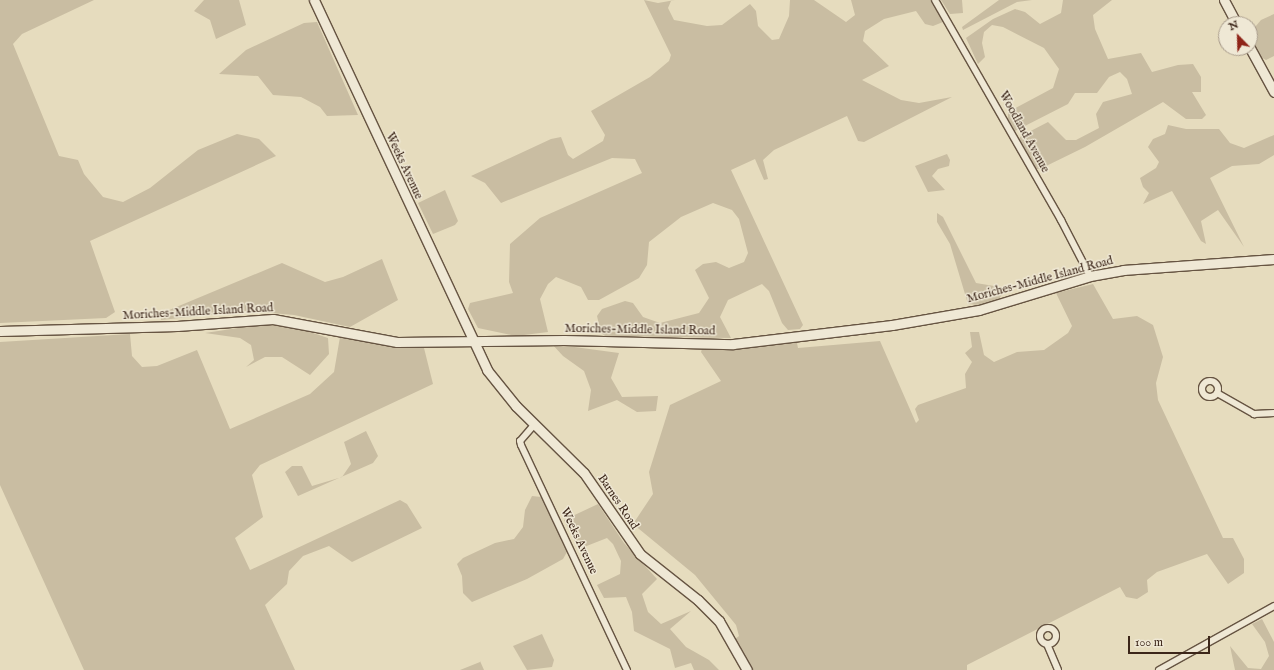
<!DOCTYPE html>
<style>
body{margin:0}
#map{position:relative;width:1274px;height:670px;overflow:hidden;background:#e6dcbe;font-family:"IM FELL English",serif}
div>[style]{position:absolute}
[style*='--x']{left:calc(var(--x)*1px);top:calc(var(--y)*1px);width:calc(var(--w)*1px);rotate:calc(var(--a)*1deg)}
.green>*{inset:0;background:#c9bda2}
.roads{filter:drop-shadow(1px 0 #665442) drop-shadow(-1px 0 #665442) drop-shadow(0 1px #665442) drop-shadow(0 -1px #665442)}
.street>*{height:6px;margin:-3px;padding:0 3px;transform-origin:3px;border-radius:3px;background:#efe8d5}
.street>.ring{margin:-3px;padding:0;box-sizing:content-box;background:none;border:6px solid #efe8d5;border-radius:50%}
.secondary>*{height:9px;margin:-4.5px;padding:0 4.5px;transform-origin:4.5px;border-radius:4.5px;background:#efe8d5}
span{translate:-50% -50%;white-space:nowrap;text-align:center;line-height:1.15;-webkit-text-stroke:3px #efe8d5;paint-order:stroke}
.street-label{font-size:12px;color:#3c2619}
.north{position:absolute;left:1218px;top:16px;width:40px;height:40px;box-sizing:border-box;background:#efe8d5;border:1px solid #a79a8a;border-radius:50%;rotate:337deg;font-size:11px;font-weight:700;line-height:16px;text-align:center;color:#3c2619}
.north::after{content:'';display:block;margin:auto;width:14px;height:18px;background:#8f2418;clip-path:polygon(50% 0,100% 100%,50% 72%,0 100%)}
.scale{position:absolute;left:1128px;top:636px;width:82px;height:18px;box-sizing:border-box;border:2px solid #3c2619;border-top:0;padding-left:5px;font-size:12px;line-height:14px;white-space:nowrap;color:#3c2619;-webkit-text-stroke:3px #efe8d5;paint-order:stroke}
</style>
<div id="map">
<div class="green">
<i style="clip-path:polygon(0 0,94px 0,22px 34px,13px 44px,59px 156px,78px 160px,84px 174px,103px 197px,123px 202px,150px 188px,198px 150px,237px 134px,259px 139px,276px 156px,90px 241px,115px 312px,106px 318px,0 323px)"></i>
<i style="clip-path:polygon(204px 0,239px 0,246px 25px,216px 39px,210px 20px,194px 11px)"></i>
<i style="clip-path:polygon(644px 0,658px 3px,675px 0,671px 1px,668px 8px,674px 20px,707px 26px,722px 25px,750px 4px,756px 11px,758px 26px,772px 40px,779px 39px,789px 16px,790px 0,814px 0,846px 22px,855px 15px,851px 0,930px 0,943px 22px,933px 26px,925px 24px,916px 11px,884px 19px,865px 31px,863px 41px,889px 66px,862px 80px,901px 100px,919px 103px,952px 97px,864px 142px,858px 141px,847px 116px,774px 150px,763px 160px,768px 179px,764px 180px,755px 159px,731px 170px,803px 325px,800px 329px,788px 330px,782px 323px,769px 291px,762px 284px,728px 300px,720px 317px,731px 338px,605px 336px,601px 333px,597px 316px,602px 309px,625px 301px,633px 303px,643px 317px,660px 323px,699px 313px,709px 298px,695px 270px,703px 264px,716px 262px,729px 268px,744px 262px,748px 253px,739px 219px,732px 210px,713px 203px,681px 217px,649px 242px,647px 265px,639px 278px,599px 300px,588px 300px,581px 287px,556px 277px,548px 284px,540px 299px,548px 332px,516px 336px,478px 328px,468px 309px,470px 303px,513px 293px,509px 282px,510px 244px,540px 218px,642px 173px,635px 159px,612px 158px,501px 203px,485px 183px,471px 176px,551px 139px,561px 137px,568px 155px,573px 159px,603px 141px,605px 135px,591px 111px,650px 77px,669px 61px,671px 55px)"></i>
<i style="clip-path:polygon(941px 0,962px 0,963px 13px,950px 14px)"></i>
<i style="clip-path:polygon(999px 0,1032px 0,1017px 2px,963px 30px,962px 27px)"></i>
<i style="clip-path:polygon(1063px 0,1112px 0,1093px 15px,1095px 29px,1108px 59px,1141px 53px,1152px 72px,1178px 65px,1193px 64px,1201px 77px,1201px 92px,1192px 92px,1206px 115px,1202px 119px,1186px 119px,1163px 102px,1085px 147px,1040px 169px,1035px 169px,1019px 139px,1021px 136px,1048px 122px,1066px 140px,1076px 140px,1099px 128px,1096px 114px,1103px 102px,1132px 94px,1127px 79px,1120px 72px,1109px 77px,1097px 93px,1075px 93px,1068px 104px,1015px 131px,1008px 119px,1008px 112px,1053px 88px,1059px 69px,1044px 48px,1003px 27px,992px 25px,984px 32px,982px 43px,985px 57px,978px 64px,966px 38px,993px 19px,1015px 9px,1025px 12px,1040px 24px,1061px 13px)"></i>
<i style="clip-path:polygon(1274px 14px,1274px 56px,1266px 60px,1259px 56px,1250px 33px,1261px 20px)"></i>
<i style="clip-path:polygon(317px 22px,358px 115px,327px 116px,320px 107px,301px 97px,273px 95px,258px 76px,219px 74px,246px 50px,304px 23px)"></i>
<i style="clip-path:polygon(1168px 125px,1186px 129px,1219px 129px,1230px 143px,1244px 148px,1274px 135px,1274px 155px,1259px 164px,1232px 166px,1210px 178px,1244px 247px,1218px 210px,1201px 221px,1206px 244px,1201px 241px,1172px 191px,1143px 204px,1149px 193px,1143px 187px,1140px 178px,1156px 168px,1159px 162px,1148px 147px,1153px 139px,1165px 134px)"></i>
<i style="clip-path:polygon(947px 154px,950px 160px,949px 166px,938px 169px,932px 176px,945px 190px,928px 192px,915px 166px)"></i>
<i style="clip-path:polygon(445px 190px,458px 221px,455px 225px,433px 234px,418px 203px)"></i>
<i style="clip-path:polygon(937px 213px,943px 217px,976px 283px,1006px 288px,999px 299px,980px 305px,968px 304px,950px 244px,937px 222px)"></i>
<i style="clip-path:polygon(382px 259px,398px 300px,350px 327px,294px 315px,248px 311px,161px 320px,162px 313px,282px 263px,325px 282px,343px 277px)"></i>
<i style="clip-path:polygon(1093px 284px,1113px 319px,1137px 316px,1153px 325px,1163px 357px,1156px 383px,1158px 400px,1223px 538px,1233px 538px,1244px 559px,1244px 573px,1228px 584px,1207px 554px,1157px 572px,1147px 580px,1148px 592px,1137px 599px,1126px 597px,1120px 587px,967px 665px,967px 670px,752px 670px,735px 639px,739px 636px,736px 625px,695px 575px,633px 524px,653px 494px,649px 472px,670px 405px,721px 381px,701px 352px,702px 349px,749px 348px,792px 340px,797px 343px,798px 348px,880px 341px,916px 423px,919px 420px,915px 409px,918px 405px,966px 388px,965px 374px,972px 362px,965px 353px,972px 347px,970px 332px,979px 332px,984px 355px,994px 362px,1017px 352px,1044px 350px,1068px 333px,1072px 326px,1056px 293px)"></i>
<i style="clip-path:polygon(265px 324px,304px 330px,328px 338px,329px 354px,310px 375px,282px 357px,265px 357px,246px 367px,254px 360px,251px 345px,240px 338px,205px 333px)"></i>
<i style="clip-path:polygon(130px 334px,132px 356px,142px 367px,157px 366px,197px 350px,230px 429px,310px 394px,334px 372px,340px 337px,424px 348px,433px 384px,260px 465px,252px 475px,263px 517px,235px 538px,250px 570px,400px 500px,407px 504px,422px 528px,352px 562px,329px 546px,303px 556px,289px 571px,287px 584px,265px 605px,295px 670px,84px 670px,0 485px,0 342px)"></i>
<i style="clip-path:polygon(552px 344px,619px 353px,611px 378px,622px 397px,658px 396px,656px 411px,637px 412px,617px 400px,588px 411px,591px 390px,584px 371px,563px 356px)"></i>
<i style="clip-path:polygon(366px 431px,378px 456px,373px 463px,298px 496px,285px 472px,292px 466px,302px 466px,312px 486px,342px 477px,351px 464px,344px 442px)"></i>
<i style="clip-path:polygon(532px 496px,541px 497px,567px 552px,563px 559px,527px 579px,472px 602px,463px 593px,462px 576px,457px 564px,463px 558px,495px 543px,514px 539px,523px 527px,525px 510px)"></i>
<i style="clip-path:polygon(598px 504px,624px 543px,657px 579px,642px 594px,648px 612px,661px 624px,691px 611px,670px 629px,686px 647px,709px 660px,719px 670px,694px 670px,691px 663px,675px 668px,670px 649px,634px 631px,632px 612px,626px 597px,604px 598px,597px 585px,620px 574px,621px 561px,613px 544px,607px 538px,579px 549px,564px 520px)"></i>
<i style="clip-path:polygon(1262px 619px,1274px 642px,1274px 670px,1235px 670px,1230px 646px,1248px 668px,1261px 669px,1269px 656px,1265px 642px,1252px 624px)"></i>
<i style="clip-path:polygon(542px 634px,554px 660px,552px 667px,527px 670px,513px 646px)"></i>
<i style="clip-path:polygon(480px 661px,484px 670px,460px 670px,480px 662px)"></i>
</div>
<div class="roads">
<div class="street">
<i style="--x:935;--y:0;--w:254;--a:60.2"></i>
<i style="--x:1061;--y:220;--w:63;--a:62.6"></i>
<i class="ring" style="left:1202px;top:381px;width:10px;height:10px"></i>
<i style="--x:1217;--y:393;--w:43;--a:29.6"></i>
<i style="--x:1254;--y:414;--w:20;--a:-3"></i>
<i style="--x:534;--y:425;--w:21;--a:131"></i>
<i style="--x:520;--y:441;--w:4;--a:76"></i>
<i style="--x:521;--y:445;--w:249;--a:64.8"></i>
<i class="ring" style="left:1040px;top:628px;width:10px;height:10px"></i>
<i style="--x:1047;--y:644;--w:28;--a:67"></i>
<i style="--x:1159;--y:670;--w:132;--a:-29.1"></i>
</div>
<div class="secondary">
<i style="--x:314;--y:0;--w:408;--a:64.9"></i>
<i style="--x:487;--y:370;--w:46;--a:51.1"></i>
<i style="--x:516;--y:406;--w:95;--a:44.6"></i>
<i style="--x:584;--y:473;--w:98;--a:55.3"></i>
<i style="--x:640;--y:554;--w:74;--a:38.4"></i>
<i style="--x:698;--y:600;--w:30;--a:45"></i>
<i style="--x:719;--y:621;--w:56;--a:60.3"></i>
<i style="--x:1224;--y:0;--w:27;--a:62"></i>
<i style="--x:1250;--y:48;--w:50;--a:61.4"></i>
<i style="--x:0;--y:331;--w:177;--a:-1.6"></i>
<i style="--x:177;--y:326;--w:96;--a:-4.2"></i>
<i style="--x:273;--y:319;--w:126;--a:10.5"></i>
<i style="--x:397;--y:342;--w:167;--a:-0.7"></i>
<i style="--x:564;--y:340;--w:169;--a:1.4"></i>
<i style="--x:733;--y:344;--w:160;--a:-6.8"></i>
<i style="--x:892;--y:325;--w:88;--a:-9.8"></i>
<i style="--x:979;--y:310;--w:116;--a:-17"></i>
<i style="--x:1090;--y:276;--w:34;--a:-10"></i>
<i style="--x:1123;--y:270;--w:151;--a:-4.2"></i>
</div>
</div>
<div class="street-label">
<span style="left:1024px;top:132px;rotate:61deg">Woodland Avenue</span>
<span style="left:404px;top:166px;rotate:65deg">Weeks Avenue</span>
<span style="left:1040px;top:280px;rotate:-15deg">Moriches-Middle Island Road</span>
<span style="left:198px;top:312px;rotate:-3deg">Moriches-Middle Island Road</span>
<span style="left:640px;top:330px;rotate:1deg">Moriches-Middle Island Road</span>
<span style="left:618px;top:502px;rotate:56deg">Barnes Road</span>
<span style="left:579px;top:541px;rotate:65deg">Weeks Avenue</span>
</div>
<div class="north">N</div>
<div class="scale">100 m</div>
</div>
